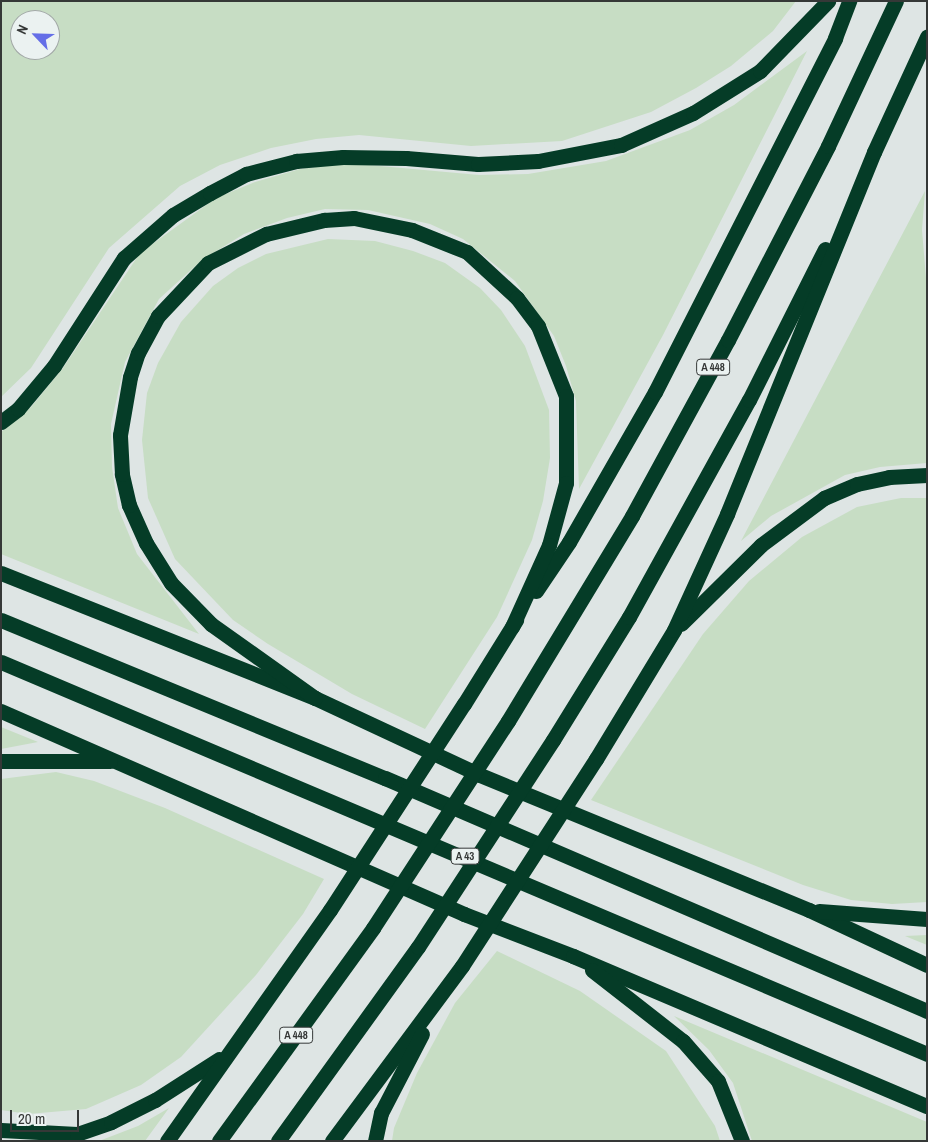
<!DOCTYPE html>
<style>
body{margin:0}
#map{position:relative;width:928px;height:1142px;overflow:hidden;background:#dee5e4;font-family:"Archivo Narrow",sans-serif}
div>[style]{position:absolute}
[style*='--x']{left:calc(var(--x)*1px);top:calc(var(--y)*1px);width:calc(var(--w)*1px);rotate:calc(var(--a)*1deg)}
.green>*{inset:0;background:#c7ddc4}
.highway>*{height:15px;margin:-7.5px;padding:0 7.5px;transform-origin:7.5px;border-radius:7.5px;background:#053c27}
.highway-bridge>*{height:15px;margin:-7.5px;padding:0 7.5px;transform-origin:7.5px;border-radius:7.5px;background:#053c27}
span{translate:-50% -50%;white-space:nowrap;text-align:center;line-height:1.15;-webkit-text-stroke:4.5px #ebf2f1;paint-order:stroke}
.shield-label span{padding:1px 4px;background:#ebf2f1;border:1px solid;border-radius:4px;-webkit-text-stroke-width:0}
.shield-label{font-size:11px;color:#353837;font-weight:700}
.frame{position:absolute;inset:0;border:2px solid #353837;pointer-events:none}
.north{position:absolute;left:10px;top:10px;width:50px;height:50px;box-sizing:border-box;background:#ebf2f1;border:1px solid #a2a8a7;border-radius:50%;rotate:294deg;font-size:14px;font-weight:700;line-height:20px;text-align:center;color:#353837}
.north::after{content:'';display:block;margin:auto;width:18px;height:22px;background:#646ee7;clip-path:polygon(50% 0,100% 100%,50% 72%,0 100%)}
.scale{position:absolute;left:10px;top:1110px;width:69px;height:22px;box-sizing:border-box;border:2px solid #353837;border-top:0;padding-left:6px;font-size:15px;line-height:18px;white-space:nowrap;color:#353837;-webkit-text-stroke:4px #ebf2f1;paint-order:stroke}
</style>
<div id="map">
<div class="green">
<i style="clip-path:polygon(evenodd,1px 1px,796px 1px,773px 31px,731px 66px,696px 88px,651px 112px,562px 141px,471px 146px,359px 135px,316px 139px,271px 148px,220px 165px,180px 186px,109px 248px,31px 368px,1px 397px,1px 1px,20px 20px,50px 20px,50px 50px,20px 50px,20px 20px)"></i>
<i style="clip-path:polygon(807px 51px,663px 335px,579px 489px,576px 401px,566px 366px,554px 336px,515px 281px,463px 239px,430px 224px,368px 210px,325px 209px,287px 218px,244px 234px,202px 260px,159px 299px,125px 362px,111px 424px,112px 467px,118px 508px,137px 554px,199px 634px,1px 554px,1px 432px,31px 407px,63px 368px,140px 253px,216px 198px,255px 182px,300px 169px,347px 163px,479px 175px,528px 174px,606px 161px,690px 130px,734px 105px)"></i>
<i style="clip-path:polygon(925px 191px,922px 230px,927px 290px,927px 463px,880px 467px,845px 475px,771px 516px,741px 541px)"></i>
<i style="clip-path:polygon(328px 239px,375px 241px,413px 251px,445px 263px,480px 288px,501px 310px,525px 346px,549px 410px,550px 458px,543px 501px,532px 540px,497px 617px,425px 729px,352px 694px,268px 644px,233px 620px,175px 559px,148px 498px,142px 440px,147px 393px,158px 363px,181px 322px,213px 286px,238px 268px,266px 254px)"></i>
<i style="clip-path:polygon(901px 498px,927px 498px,927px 902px,892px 904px,851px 900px,803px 885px,591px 800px,703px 634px,749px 581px,802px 537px,857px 507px)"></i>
<i style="clip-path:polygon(1px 727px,38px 742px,1px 749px)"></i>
<i style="clip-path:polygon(56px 772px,94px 781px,165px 808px,324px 879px,303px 914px,256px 975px,181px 1057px,141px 1085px,86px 1109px,28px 1114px,1px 1110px,1px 779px)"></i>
<i style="clip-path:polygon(927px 935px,927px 945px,905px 936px)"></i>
<i style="clip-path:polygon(497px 951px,580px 991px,666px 1051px,715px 1126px,720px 1141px,392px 1141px,394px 1128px,417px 1073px,455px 1003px)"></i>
<i style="clip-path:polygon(674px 1016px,927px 1122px,927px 1141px,752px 1141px,733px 1083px,709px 1050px)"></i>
<i style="clip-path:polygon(169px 1108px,145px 1141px,99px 1141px,138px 1126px)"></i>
</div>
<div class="highway">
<i style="--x:1;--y:422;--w:21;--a:-37"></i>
<i style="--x:18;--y:409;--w:56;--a:-50.1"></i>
<i style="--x:54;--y:366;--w:129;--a:-57.1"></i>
<i style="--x:124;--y:258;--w:65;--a:-41.3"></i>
<i style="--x:173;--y:215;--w:43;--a:-30.7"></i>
<i style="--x:210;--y:193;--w:41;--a:-27.8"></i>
<i style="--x:246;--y:174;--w:52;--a:-14.6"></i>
<i style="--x:296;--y:161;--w:47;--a:-4.9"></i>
<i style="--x:343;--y:157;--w:63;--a:0.9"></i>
<i style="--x:406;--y:158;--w:72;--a:4.8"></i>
<i style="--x:478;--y:164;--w:60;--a:-2.9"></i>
<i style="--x:538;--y:161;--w:85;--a:-10.9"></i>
<i style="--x:621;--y:145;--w:79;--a:-24"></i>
<i style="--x:693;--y:113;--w:79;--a:-32.1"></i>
<i style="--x:760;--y:71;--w:98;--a:-45.8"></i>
<i style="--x:1;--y:573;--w:338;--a:21.7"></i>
<i style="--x:315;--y:698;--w:182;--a:25"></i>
<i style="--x:480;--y:775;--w:356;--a:22.3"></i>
<i style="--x:809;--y:910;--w:130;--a:25"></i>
<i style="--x:536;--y:591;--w:59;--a:-56"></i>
<i style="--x:569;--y:542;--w:173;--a:-60.2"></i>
<i style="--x:655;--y:392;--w:397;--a:-63"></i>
<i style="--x:835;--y:38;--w:40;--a:-69"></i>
<i style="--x:1;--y:620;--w:415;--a:22.4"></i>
<i style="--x:385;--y:778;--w:590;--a:23.26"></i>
<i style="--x:681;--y:624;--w:112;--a:-44.6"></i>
<i style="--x:761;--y:545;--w:79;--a:-36.7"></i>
<i style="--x:824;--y:498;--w:36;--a:-23"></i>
<i style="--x:857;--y:484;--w:33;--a:-12"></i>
<i style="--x:889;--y:477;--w:38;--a:-3"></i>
<i style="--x:1;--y:662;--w:1006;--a:22.94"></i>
<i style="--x:315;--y:698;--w:128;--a:-144.6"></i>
<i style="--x:211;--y:624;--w:57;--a:-134.3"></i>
<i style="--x:171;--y:583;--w:47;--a:-122"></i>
<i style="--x:146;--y:543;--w:42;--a:-114.1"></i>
<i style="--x:129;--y:505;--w:32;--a:-103"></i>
<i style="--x:122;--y:474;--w:39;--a:-93"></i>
<i style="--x:120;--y:435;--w:59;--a:-80.2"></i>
<i style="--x:130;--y:377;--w:25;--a:-72"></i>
<i style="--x:138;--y:353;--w:42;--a:-61.6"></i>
<i style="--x:158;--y:316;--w:73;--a:-46.7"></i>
<i style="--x:208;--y:263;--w:65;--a:-26.6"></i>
<i style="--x:266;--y:234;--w:60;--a:-13.6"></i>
<i style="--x:324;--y:220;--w:30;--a:-4"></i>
<i style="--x:354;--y:218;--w:59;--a:11.7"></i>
<i style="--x:412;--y:230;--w:59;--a:21.8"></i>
<i style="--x:467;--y:252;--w:68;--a:42.6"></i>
<i style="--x:517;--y:298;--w:35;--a:53"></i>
<i style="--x:538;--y:326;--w:75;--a:68.2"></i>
<i style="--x:566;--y:396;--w:87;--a:90"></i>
<i style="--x:566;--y:483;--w:64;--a:105.3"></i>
<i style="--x:549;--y:545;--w:90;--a:114.3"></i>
<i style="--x:464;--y:704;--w:99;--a:-58.2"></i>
<i style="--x:1;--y:711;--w:506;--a:23.67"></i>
<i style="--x:464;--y:914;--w:117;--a:21.1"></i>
<i style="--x:573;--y:956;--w:384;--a:23"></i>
<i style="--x:508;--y:721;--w:240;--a:-58.8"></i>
<i style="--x:632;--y:516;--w:200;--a:-61.4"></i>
<i style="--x:728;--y:340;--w:218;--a:-62.7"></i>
<i style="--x:828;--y:146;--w:160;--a:-64.9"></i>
<i style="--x:553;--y:740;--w:145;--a:-58.3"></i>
<i style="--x:629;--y:617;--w:248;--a:-61.1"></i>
<i style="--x:749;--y:400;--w:169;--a:-63.3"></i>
<i style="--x:596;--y:759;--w:151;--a:-58.8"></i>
<i style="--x:674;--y:630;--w:128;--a:-65.4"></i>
<i style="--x:727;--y:514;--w:391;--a:-67.9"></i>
<i style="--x:874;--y:152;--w:127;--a:-65.3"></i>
<i style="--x:1;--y:761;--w:109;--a:0"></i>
<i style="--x:819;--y:911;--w:108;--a:4.2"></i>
<i style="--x:592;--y:970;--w:115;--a:38"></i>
<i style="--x:683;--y:1041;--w:53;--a:48.8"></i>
<i style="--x:718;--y:1081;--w:65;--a:68.2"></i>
<i style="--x:1;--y:1130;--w:76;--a:3"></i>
<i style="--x:77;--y:1134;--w:36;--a:-19"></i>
<i style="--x:111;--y:1122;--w:49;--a:-26.6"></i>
<i style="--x:155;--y:1100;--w:76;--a:-32.6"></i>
<i style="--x:167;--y:1141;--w:283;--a:-54.8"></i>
<i style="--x:219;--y:1141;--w:263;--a:-54.1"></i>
<i style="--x:278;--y:1141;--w:239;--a:-54.2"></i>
<i style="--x:332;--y:1141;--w:218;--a:-53.4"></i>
<i style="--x:375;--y:1141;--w:29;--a:-78"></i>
<i style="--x:381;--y:1113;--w:89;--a:-62.6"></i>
</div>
<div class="highway-bridge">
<i style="--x:330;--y:910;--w:246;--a:-57"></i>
<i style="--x:373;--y:928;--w:247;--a:-56.9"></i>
<i style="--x:418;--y:947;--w:247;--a:-56.9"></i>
<i style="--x:462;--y:966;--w:247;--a:-57.1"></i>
</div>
<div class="shield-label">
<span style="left:713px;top:367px">A 448</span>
<span style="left:465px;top:856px">A 43</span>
<span style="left:296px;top:1035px">A 448</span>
</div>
<div class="frame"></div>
<div class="north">N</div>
<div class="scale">20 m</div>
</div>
